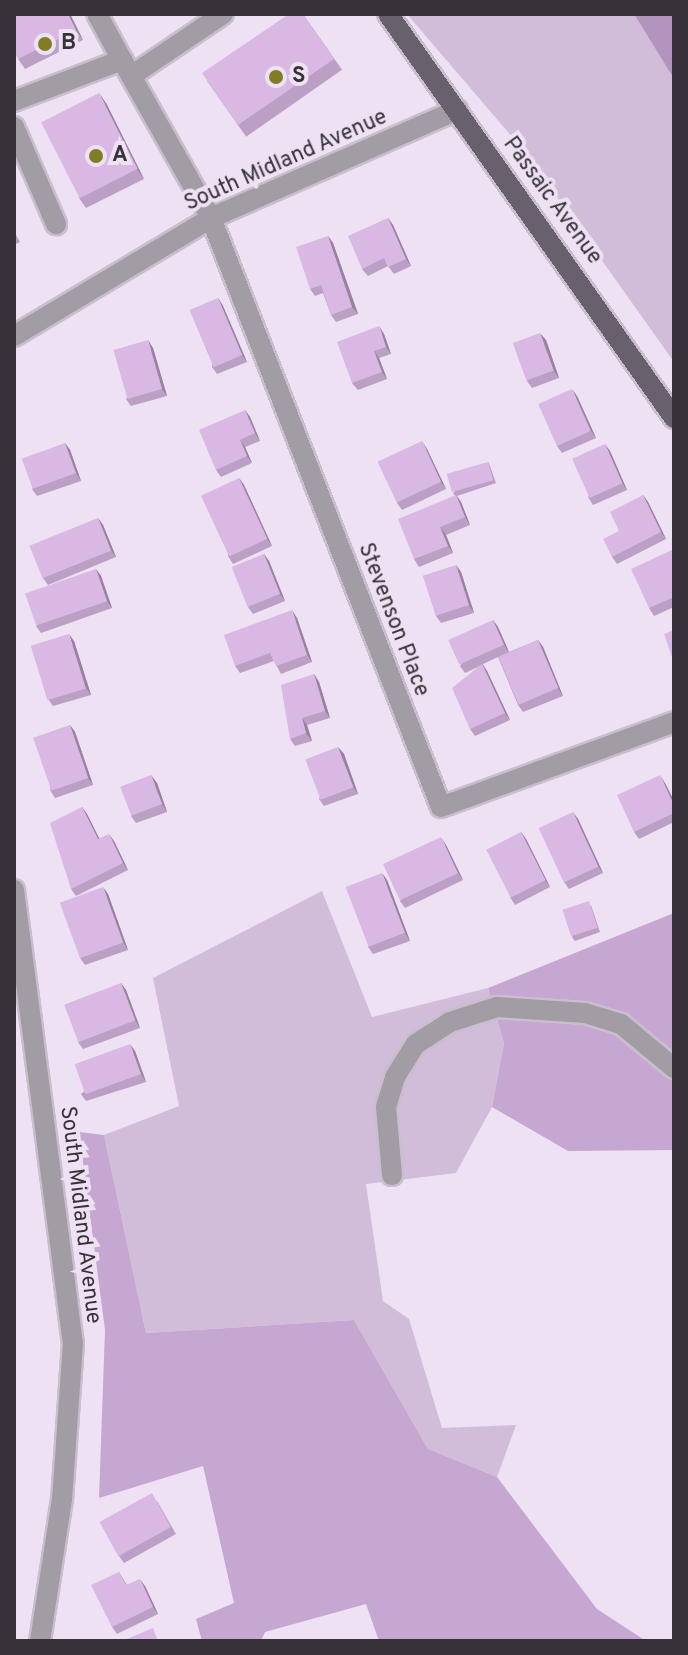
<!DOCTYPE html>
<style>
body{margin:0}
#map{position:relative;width:688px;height:1655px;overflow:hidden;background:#eee1f3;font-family:Overpass,sans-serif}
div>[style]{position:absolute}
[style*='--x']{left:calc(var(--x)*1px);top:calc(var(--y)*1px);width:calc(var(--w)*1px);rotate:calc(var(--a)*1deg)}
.green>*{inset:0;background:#d1bdd9}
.forest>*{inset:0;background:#c6a7d1}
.water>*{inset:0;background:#b394be}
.roads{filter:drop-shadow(2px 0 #c9bece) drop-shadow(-2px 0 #c9bece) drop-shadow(0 2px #c9bece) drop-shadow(0 -2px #c9bece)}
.minor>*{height:20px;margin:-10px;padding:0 10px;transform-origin:10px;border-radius:10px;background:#a29ca4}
.major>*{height:20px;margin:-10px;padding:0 10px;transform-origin:10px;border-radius:10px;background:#69606d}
.wall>*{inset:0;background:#bb9fc4;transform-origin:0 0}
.shaded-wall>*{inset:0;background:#9882a0}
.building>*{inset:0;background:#d9b9e4;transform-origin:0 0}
.dots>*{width:22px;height:22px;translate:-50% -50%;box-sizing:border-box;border:4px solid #eee1f3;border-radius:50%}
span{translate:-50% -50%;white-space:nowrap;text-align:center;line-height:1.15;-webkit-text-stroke:8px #eee1f3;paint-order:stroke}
.poi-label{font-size:22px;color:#373239;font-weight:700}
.left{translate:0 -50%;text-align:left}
.street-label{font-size:22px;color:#373239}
.frame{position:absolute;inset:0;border:16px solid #373239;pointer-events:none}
</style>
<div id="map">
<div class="green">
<i style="clip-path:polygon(407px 14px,634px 14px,674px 79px,674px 362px,525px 152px)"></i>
<i style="clip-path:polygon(322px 891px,372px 1017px,488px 988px,504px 1043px,492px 1107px,456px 1173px,366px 1184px,383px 1301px,409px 1319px,442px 1428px,516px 1425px,497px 1477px,428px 1449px,354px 1320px,146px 1333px,104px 1135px,179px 1106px,153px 978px)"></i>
</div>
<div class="forest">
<i style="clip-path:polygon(674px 913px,674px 1150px,568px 1151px,492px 1107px,504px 1043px,488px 988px)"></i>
<i style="clip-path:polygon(79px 1132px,104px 1135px,146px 1333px,354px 1320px,428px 1449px,497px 1477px,597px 1609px,646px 1641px,379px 1641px,366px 1604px,265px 1632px,261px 1641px,202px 1641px,196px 1619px,234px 1603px,203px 1466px,99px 1498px,105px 1330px)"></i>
</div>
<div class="water">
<i style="clip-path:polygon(634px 14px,674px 14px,674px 79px)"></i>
</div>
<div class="roads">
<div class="minor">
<i style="--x:122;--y:60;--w:181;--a:60.6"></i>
<i style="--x:211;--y:218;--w:632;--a:68.67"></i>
<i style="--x:441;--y:807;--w:248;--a:-20"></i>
<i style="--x:131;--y:76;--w:111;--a:-34"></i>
<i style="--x:14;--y:101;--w:116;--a:-20.8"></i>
<i style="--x:122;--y:60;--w:52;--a:-118.5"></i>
<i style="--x:14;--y:127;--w:106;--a:66.6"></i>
<i style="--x:14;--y:336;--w:230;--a:-30.9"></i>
<i style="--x:211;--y:218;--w:269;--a:-23.7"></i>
<i style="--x:14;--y:890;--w:457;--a:82.6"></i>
<i style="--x:73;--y:1343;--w:156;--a:94"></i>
<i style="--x:62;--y:1499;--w:144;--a:98.8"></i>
<i style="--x:392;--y:1175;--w:68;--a:-95"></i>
<i style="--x:386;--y:1107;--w:31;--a:-73"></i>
<i style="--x:395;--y:1077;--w:39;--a:-58"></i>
<i style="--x:416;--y:1044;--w:40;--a:-32.9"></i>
<i style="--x:450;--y:1022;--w:49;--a:-17.7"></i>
<i style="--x:497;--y:1007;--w:88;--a:3.9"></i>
<i style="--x:585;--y:1013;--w:38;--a:17"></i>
<i style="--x:621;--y:1024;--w:69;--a:39.7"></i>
</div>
<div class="major">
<i style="--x:388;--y:14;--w:495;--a:54.7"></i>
</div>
</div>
<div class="wall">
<i style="clip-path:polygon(70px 14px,83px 40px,25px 69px,18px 59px)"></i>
<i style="left:303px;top:14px;width:68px;height:117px;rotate:55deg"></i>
<i style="clip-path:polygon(106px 103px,144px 179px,86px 208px,79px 198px)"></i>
<i style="clip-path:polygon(388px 218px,393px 225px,411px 266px,394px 274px,388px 266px,368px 276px,362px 269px)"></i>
<i style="clip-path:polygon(14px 231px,20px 242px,14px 245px)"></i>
<i style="clip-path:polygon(328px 236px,333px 243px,358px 314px,336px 322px,331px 315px,323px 293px,315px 296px,310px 289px)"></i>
<i style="clip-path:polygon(218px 298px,223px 306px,247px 362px,217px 374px,212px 367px)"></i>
<i style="clip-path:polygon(384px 334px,391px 354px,379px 358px,387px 379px,358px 390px,352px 383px)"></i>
<i style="clip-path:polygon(546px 340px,559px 378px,532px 388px,527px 381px)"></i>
<i style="clip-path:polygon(153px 348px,167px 396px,131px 406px,126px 399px)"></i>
<i style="clip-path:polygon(577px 396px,596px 438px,562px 453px,557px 446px)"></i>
<i style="clip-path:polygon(245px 410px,250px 417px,260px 441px,245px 447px,252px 463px,221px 477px,216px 470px)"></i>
<i style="clip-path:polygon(65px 443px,70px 450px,81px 481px,37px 496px,32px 489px)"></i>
<i style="clip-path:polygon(427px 449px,446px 489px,402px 510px,397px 503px)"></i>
<i style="clip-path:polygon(610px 451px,627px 490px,593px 505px,588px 497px)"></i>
<i style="clip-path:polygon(488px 462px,490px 466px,496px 483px,457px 496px,461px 502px,470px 525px,446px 535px,453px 553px,419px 567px,414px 559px,455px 496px,453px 493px)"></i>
<i style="clip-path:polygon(239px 478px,244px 485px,272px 546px,233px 564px,228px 556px)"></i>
<i style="clip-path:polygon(643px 495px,648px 502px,666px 539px,617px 564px,612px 557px,619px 531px)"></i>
<i style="clip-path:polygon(98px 518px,103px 525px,116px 557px,48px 585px,43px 578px)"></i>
<i style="clip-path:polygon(674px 549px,674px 607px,654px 616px,649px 608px)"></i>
<i style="clip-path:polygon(264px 554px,269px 561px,285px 601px,253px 614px,248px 607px)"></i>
<i style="clip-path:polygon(456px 565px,461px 572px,474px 613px,441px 623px,436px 616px)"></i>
<i style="clip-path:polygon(96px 569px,101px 576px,112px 608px,41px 633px,36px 626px)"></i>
<i style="clip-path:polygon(297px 618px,312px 662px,281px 674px,274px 661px,240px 673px,235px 666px)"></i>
<i style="clip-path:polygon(493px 620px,498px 627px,509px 652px,538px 640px,543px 647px,563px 696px,523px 712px,518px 705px,498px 657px,483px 664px,487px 671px,510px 720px,475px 736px,470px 729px,480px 666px,465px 673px,460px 666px)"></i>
<i style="clip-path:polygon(74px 641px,91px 695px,53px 706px,48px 699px)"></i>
<i style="clip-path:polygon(314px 674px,319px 682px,330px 718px,307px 725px,312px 741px,295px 746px,290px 739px)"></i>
<i style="clip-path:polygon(70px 725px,75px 732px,93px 785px,55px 798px,50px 790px)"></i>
<i style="clip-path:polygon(338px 747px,344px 754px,358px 794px,324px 806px,319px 799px)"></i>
<i style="clip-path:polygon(157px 783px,167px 812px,136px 823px,131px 816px)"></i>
<i style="clip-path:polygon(665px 783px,674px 801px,674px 822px,639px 839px,634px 832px)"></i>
<i style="clip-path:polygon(82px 807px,87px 814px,99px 838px,114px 841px,128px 870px,76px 896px,71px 889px)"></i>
<i style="clip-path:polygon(578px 819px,603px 873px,569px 889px,564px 882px)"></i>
<i style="clip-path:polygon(521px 832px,526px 839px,550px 887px,515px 905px,510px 897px)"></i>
<i style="clip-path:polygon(446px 845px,463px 880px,405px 908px,400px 901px)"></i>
<i style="clip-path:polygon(387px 880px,410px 941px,373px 954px,368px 947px)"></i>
<i style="clip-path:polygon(108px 894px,128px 950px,85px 965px,80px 958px)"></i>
<i style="clip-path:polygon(591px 905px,600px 932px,575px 941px,572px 937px)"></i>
<i style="clip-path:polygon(121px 983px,126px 990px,140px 1028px,83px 1049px,78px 1042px)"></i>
<i style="clip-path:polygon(135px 1051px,146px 1082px,86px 1101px,81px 1094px)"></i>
<i style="clip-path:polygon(157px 1501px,176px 1534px,124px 1563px,119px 1556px)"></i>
<i style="clip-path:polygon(119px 1572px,127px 1585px,145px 1586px,158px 1614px,117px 1634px,112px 1627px)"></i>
</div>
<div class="shaded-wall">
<i style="clip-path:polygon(68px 14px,70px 14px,83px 40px,76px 30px)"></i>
<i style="clip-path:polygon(99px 93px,106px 103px,144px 179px,137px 169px)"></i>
<i style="clip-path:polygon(388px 218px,393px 225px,411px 266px,406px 259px)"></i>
<i style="clip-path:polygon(328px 236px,333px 243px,358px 314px,352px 307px)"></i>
<i style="clip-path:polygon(218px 298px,223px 306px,247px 362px,242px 355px)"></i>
<i style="clip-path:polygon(379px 326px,384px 334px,391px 354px,386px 347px)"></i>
<i style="clip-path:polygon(540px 333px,546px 340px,559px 378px,554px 371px)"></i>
<i style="clip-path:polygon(148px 340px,153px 348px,167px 396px,162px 389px)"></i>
<i style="clip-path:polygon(374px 351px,379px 358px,387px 379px,382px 372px)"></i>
<i style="clip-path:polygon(572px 389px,577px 396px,596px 438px,591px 431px)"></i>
<i style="clip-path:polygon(245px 410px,250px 417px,260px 441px,255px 433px)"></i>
<i style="clip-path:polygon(240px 440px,245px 447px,252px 463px,247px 456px)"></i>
<i style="clip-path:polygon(422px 441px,427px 449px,446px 489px,441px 482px)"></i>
<i style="clip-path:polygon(65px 443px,70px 450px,81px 481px,76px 473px)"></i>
<i style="clip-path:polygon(605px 444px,610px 451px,627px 490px,622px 483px)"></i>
<i style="clip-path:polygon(239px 478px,244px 485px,272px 546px,267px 539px)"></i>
<i style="clip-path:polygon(456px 495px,461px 502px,470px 525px,465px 517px)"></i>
<i style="clip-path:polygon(643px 495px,648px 502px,666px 539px,661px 532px)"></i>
<i style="clip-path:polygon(98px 518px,103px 525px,116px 557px,111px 550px)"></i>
<i style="clip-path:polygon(440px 527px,446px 535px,453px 553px,448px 546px)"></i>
<i style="clip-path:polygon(264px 554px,269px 561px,285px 601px,280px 594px)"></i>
<i style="clip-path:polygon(456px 565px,461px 572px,474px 613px,469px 605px)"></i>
<i style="clip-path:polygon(96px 569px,101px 576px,112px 608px,107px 601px)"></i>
<i style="clip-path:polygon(292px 610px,297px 618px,312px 662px,307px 655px)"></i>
<i style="clip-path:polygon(493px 620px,498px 627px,509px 652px,504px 645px)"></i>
<i style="clip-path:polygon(69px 634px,74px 641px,91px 695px,86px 688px)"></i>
<i style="clip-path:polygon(538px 640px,543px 647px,563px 696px,558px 688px)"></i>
<i style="clip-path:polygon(482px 664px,487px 671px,510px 720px,505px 713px)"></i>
<i style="clip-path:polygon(314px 674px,319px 682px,330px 718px,325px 711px)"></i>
<i style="clip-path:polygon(302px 718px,307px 725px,312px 741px,306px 733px)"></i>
<i style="clip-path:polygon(70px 725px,75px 732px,93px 785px,88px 778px)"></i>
<i style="clip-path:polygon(338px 747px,344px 754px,358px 794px,353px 787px)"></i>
<i style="clip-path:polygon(151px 775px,157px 783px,167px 812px,162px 804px)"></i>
<i style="clip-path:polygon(660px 775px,665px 783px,674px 801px,674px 805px)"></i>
<i style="clip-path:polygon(82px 807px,87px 814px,103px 846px,98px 839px)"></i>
<i style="clip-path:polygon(573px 812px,578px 819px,603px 873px,598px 866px)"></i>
<i style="clip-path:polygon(521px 832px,526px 839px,550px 887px,545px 880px)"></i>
<i style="clip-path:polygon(109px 834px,114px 841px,128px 870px,123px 863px)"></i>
<i style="clip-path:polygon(441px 837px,446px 845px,463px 880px,458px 873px)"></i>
<i style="clip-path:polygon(382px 873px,387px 880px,410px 941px,405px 933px)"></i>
<i style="clip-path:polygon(103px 887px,108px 894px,128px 950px,123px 942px)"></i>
<i style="clip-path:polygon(121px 983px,126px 990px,140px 1028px,135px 1020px)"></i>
<i style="clip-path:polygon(130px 1044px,135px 1051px,146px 1082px,141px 1074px)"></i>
<i style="clip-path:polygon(140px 1579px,145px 1586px,158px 1614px,153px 1607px)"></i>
</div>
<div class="building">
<i style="clip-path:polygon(14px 14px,68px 14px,76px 30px,18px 59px,14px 51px)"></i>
<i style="clip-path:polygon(289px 14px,303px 14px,334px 59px,238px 125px,202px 73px)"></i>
<i style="left:99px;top:93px;width:85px;height:65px;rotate:63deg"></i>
<i style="clip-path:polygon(388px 218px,406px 259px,388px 267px,384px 258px,362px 269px,348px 236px)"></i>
<i style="clip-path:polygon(328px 236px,352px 307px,331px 315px,321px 285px,310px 289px,296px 247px)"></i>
<i style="left:218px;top:298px;width:62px;height:31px;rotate:67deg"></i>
<i style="clip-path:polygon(379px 326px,386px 347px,374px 351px,382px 372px,352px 383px,337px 342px)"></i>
<i style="left:540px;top:333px;width:40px;height:29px;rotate:70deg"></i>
<i style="left:148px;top:340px;width:51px;height:36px;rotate:74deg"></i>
<i style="left:572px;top:389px;width:46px;height:37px;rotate:66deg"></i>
<i style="clip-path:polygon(245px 410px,255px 433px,240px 440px,247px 456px,216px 470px,199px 430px)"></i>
<i style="left:422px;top:441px;width:45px;height:49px;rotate:65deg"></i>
<i style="left:65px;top:443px;width:32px;height:46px;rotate:70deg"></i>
<i style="left:605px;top:444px;width:43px;height:36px;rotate:66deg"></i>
<i style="left:488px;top:462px;width:19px;height:43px;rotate:74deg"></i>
<i style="left:239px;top:478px;width:67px;height:42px;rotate:65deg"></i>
<i style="clip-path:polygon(456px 495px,465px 517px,440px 527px,448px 546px,414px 559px,398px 519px)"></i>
<i style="clip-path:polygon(643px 495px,661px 532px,612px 557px,603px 539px,619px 531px,610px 512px)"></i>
<i style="left:98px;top:518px;width:35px;height:74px;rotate:68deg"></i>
<i style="clip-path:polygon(674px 549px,674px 597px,649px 608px,631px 569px)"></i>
<i style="left:264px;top:554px;width:43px;height:35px;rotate:68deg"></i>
<i style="left:456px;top:565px;width:42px;height:35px;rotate:72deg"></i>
<i style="left:96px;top:569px;width:34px;height:75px;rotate:71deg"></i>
<i style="clip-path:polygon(292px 610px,307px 655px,276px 666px,270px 653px,235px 666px,224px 635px)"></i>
<i style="left:493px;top:620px;width:27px;height:49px;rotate:66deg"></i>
<i style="clip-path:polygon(674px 630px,674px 663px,664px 634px)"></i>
<i style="left:69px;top:634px;width:57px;height:40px;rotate:73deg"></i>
<i style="left:538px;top:640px;width:52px;height:43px;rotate:67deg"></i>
<i style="clip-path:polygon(482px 664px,505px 713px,470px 729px,452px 688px)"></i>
<i style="clip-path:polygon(314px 674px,325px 711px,302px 718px,306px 733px,290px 739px,281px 685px)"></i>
<i style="left:70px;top:725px;width:56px;height:39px;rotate:71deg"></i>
<i style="left:338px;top:747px;width:43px;height:35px;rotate:69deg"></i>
<i style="left:151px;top:775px;width:31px;height:33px;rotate:69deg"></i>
<i style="clip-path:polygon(660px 775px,674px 805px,674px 813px,634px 832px,617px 795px)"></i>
<i style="clip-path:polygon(82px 807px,98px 839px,109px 834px,123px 863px,71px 889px,50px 823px)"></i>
<i style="left:573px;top:812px;width:60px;height:38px;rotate:65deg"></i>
<i style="left:521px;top:832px;width:54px;height:39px;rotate:63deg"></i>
<i style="left:441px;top:837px;width:40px;height:64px;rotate:65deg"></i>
<i style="left:382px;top:873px;width:64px;height:39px;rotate:69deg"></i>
<i style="left:103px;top:887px;width:59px;height:46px;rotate:70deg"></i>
<i style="left:589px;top:901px;width:28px;height:28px;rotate:72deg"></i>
<i style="left:121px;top:983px;width:40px;height:61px;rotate:69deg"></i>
<i style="left:130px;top:1044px;width:32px;height:59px;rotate:70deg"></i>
<i style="left:152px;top:1493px;width:39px;height:60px;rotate:61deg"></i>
<i style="clip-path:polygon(119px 1572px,126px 1585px,140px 1579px,153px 1607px,112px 1627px,91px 1585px)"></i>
<i style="clip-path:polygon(153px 1628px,158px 1641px,128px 1641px,127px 1639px)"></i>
</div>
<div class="dots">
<i style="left:45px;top:44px;background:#817d25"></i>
<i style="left:276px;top:77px;background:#817d25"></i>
<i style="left:96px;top:156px;background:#817d25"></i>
</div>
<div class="poi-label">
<span class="left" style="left:61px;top:44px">B</span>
<span class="left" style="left:292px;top:77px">S</span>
<span class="left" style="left:112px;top:156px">A</span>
</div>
<div class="street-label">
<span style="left:286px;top:161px;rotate:-24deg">South Midland Avenue</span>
<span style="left:552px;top:201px;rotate:54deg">Passaic Avenue</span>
<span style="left:393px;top:620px;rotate:69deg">Stevenson Place</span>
<span style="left:80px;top:1215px;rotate:83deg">South Midland Avenue</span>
</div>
<div class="frame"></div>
</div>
